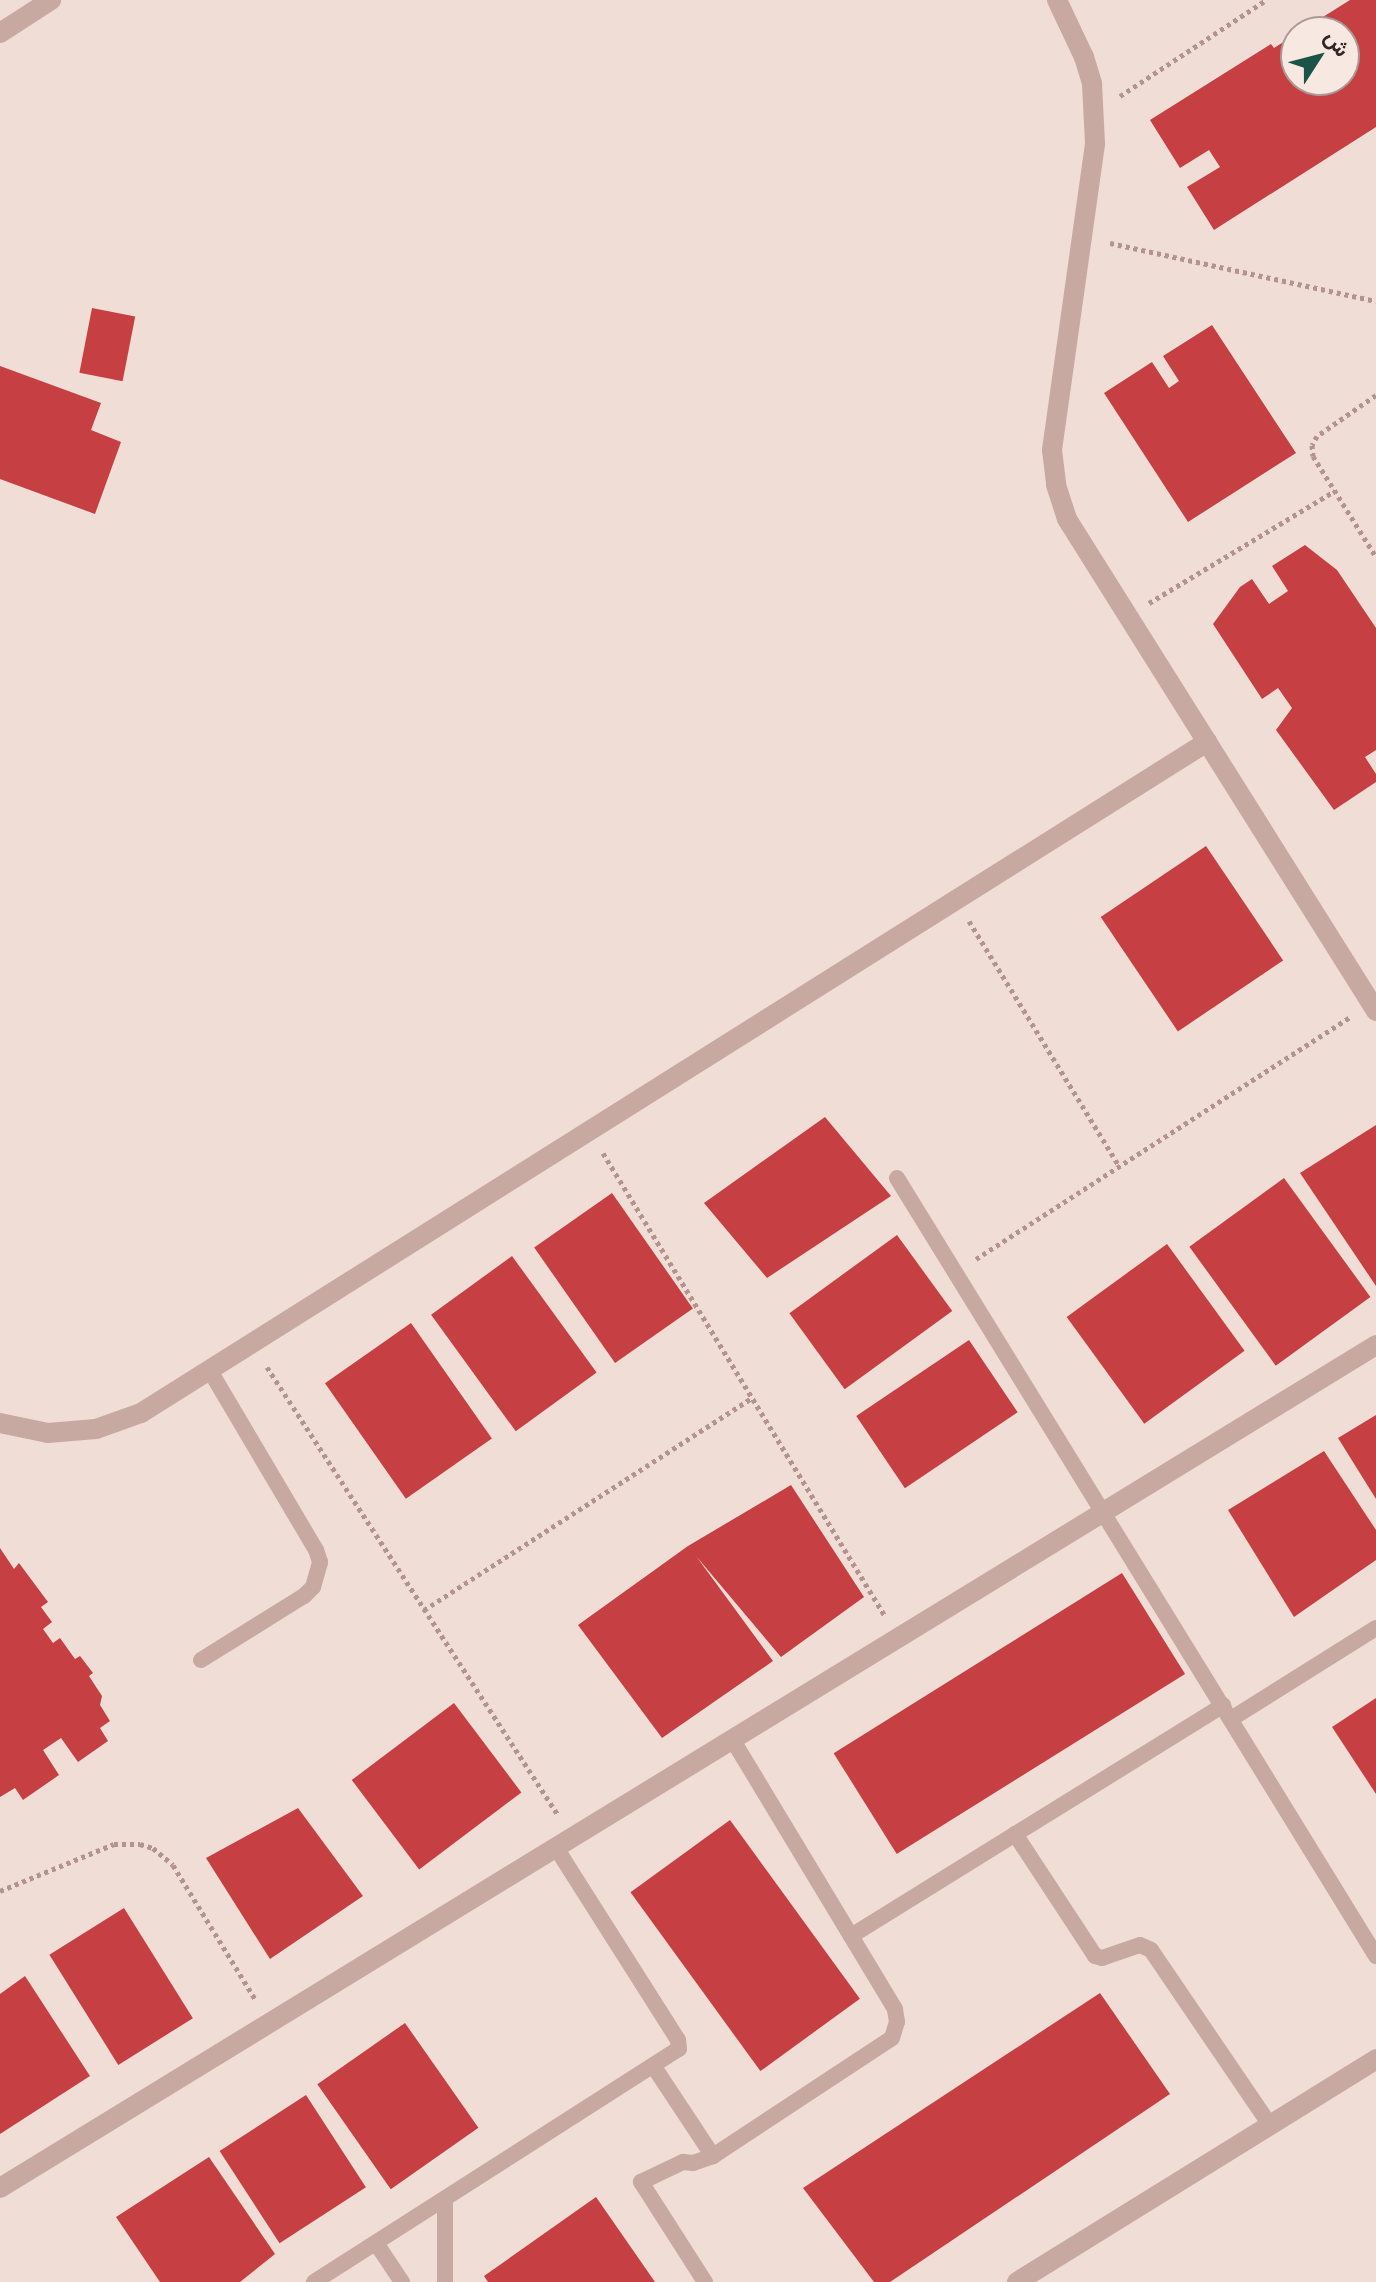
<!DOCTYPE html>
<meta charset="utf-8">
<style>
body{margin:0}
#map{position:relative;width:1376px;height:2282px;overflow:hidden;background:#f0ddd6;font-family:Manrope,Vazirmatn,sans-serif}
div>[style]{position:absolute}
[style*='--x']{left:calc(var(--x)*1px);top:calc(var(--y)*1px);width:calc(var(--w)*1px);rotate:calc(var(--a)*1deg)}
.building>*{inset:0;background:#c53f43;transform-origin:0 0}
.path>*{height:5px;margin-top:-2.5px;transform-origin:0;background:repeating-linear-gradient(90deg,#b3938d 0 4px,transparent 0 8px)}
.service>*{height:16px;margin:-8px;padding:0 8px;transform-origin:8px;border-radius:8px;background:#c7a9a2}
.minor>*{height:20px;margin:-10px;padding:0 10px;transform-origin:10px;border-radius:10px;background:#c7a9a2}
span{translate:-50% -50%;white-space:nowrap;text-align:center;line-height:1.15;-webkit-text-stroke:8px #f8e8e2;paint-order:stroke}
.north{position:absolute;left:1280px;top:16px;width:80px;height:80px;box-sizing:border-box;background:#f8e8e2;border:2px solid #a99a96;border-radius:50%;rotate:54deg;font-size:22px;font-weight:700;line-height:32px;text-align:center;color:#322525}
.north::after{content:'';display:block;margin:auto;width:28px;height:36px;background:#1b5347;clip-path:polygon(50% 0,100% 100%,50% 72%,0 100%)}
</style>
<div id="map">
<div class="building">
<i style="clip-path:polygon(1350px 0,1376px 0,1376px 127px,1214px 230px,1187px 187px,1220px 167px,1209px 150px,1180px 168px,1150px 120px,1271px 44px,1274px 48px,1296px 34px,1296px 80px,1344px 80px,1344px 32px,1299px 32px)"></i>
<i style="left:92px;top:308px;width:44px;height:66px;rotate:11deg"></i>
<i style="clip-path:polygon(1212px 325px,1296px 453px,1188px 522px,1104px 393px,1152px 362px,1169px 388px,1179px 381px,1163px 356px)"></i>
<i style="clip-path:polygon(0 366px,101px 403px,91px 430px,121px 442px,95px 514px,0 479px)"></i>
<i style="clip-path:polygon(1305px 545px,1337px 570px,1376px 628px,1376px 750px,1365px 757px,1376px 774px,1376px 782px,1334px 810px,1276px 730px,1292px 708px,1278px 688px,1262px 699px,1213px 624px,1240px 587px,1252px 579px,1269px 604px,1288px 591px,1272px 566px)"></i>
<i style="left:1206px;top:846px;width:138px;height:127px;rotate:56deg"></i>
<i style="clip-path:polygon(825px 1117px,891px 1196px,767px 1278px,704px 1203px)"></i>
<i style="clip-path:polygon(1376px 1125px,1376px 1286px,1300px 1173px)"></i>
<i style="left:1284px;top:1178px;width:147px;height:117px;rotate:54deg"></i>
<i style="left:612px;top:1193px;width:141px;height:95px;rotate:55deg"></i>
<i style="left:897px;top:1235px;width:94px;height:133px;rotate:54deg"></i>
<i style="left:1167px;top:1244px;width:132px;height:124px;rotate:54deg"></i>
<i style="left:512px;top:1256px;width:144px;height:100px;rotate:54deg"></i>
<i style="left:411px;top:1323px;width:141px;height:105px;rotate:55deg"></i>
<i style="left:969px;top:1340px;width:87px;height:136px;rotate:56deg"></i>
<i style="clip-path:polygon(1376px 1415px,1376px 1499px,1338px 1438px)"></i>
<i style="clip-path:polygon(1324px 1451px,1376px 1530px,1376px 1560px,1294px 1617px,1228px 1510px)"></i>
<i style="clip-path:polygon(791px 1485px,864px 1597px,781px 1657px,696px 1556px,773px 1661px,662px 1738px,578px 1625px,688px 1546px)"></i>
<i style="clip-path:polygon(0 1548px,14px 1569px,19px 1563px,48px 1602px,41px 1607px,52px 1622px,43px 1629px,53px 1643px,60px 1638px,75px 1659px,80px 1656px,93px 1673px,89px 1676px,102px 1696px,100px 1705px,110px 1721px,100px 1728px,108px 1741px,78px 1762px,61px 1738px,43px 1750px,59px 1775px,23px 1800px,15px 1788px,0 1797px)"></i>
<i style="left:1122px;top:1573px;width:119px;height:340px;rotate:58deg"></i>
<i style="clip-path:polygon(1376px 1698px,1376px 1794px,1332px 1727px)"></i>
<i style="left:454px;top:1703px;width:112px;height:128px;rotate:53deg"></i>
<i style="clip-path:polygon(298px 1808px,363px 1896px,270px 1959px,206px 1858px)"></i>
<i style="left:730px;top:1820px;width:221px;height:123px;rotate:54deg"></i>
<i style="left:124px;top:1908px;width:130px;height:88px;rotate:58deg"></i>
<i style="clip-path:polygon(25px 1976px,90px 2076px,0 2134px,0 1994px)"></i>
<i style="clip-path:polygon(1100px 1993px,1170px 2094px,890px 2282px,874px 2282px,803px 2188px)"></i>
<i style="left:405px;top:2023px;width:128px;height:107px;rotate:55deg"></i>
<i style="left:306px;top:2095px;width:110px;height:103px;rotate:57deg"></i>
<i style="clip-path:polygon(209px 2157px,275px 2254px,240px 2282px,160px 2282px,116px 2217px)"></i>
<i style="clip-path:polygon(596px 2197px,655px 2282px,488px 2282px,484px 2276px)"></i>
</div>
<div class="path">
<i style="--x:1120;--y:96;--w:175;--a:-33.3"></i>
<i style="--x:1110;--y:243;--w:272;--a:12.3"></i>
<i style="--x:1376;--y:395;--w:72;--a:145.2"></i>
<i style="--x:1317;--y:436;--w:10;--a:119"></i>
<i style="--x:1312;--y:445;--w:11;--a:85"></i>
<i style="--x:1313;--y:456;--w:119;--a:58"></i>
<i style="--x:1149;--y:603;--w:217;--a:-31.1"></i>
<i style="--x:969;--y:921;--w:287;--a:58.5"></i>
<i style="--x:603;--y:1153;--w:542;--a:58.66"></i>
<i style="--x:976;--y:1259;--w:445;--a:-32.9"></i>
<i style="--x:267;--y:1367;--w:534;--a:56.99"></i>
<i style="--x:424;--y:1610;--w:391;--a:-32.9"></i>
<i style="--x:0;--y:1891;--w:123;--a:-22.4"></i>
<i style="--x:114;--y:1844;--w:26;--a:0"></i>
<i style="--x:140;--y:1844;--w:14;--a:17"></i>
<i style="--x:153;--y:1848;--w:26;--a:40"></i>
<i style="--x:173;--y:1865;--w:157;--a:58.5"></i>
</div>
<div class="service">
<i style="--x:897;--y:1178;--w:914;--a:58.38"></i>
<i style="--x:201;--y:1660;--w:121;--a:-31.9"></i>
<i style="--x:304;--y:1596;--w:13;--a:-45"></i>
<i style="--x:313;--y:1587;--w:26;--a:-74"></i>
<i style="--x:320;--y:1562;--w:13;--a:-108"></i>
<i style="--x:316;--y:1550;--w:210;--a:-120.6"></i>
<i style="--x:1231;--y:1719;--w:171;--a:-32.1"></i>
<i style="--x:1015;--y:1834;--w:146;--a:56.7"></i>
<i style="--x:1095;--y:1956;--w:7;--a:16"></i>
<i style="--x:1102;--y:1958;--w:40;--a:-18.9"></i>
<i style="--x:1140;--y:1945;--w:12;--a:24"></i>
<i style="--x:1151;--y:1950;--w:212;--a:55.8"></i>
<i style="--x:851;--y:1936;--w:438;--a:-31.8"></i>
<i style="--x:654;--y:2067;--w:107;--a:56.5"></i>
<i style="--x:376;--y:2243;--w:47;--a:56.3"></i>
<i style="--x:314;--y:2282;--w:433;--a:-32.6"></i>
<i style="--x:679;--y:2049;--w:9;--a:-96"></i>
<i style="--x:678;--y:2040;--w:227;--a:-122.4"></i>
<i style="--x:445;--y:2282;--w:83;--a:-90"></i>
<i style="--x:705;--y:2282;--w:119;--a:-122.6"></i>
<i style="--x:641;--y:2182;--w:47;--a:-25.5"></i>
<i style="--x:683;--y:2162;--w:10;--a:6"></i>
<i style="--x:693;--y:2163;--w:21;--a:-19"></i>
<i style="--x:713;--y:2156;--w:214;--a:-33.4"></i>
<i style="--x:892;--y:2038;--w:17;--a:-73"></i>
<i style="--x:897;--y:2022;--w:13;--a:-99"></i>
<i style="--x:895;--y:2009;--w:315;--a:-121.1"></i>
</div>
<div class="minor">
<i style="--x:1057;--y:0;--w:63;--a:64.7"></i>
<i style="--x:1084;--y:57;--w:28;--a:73"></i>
<i style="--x:1092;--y:84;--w:60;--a:87.1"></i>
<i style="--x:1095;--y:144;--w:309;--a:98"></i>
<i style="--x:1052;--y:450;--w:35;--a:83"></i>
<i style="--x:1056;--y:485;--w:36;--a:72"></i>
<i style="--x:1067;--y:519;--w:581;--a:57.87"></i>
<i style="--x:0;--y:33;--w:61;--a:-32.9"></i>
<i style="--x:0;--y:1423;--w:49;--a:11.8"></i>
<i style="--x:48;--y:1433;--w:48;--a:-4.8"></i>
<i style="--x:96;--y:1429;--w:48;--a:-19.6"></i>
<i style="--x:141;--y:1413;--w:1260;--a:-32.19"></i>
<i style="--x:0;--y:2188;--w:1614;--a:-31.49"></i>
<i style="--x:1017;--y:2282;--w:423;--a:-31.8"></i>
</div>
<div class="north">ش</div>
</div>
